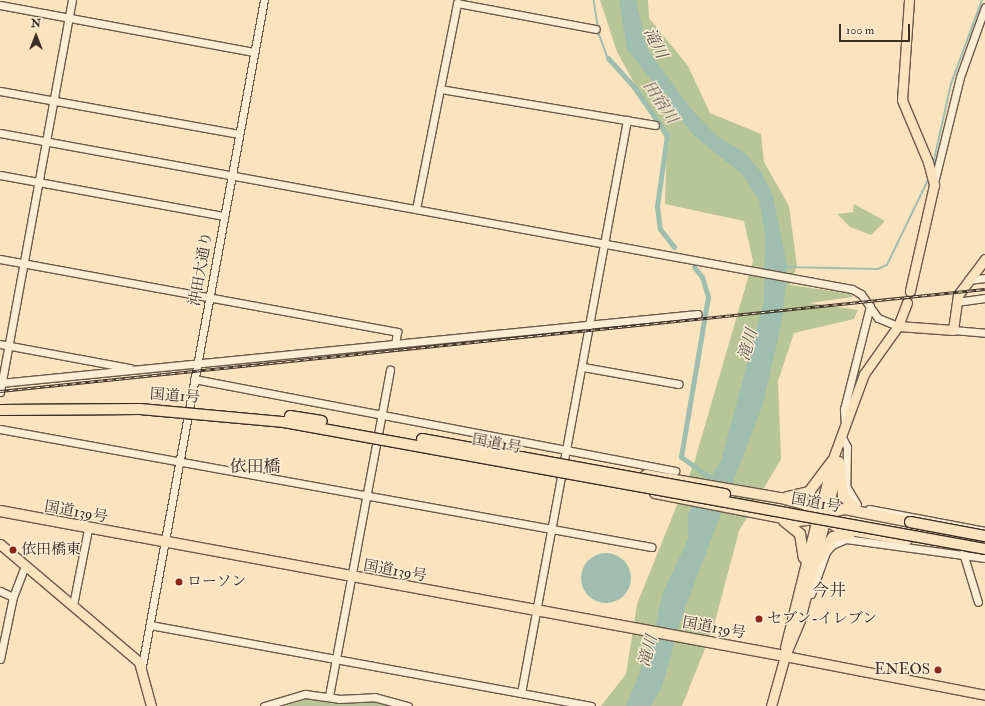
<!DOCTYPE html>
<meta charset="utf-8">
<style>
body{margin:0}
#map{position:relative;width:985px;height:706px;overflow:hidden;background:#fbe3bd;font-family:"IM FELL Double Pica","Noto Serif JP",serif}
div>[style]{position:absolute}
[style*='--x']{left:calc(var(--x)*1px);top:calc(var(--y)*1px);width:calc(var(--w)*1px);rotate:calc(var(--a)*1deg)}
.green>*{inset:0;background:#b8c596}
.water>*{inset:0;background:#9fbeaf}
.round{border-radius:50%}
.stream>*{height:1.5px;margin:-0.75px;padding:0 0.75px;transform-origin:0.75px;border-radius:0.75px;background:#9fbeaf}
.canal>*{height:5px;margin:-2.5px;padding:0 2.5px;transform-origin:2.5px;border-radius:2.5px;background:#9fbeaf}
.roads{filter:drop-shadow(1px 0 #6b5a4c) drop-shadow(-1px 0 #6b5a4c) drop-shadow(0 1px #6b5a4c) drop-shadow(0 -1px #6b5a4c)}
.minor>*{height:7px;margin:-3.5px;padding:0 3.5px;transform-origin:3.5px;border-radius:3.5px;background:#fcedd4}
.major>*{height:9px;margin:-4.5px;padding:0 4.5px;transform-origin:4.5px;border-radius:4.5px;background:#fbe3bd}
.highway>*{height:10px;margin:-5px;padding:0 5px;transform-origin:5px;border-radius:5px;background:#fbe3bd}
.rail>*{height:3px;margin-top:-1.5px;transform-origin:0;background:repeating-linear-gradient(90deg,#fcedd4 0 4.5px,#3b2c26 0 9px);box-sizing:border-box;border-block:1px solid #3b2c26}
.bridges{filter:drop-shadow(1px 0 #3b2c26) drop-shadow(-1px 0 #3b2c26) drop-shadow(0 1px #3b2c26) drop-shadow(0 -1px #3b2c26)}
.highway-bridge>*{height:10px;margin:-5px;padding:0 5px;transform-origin:5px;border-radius:5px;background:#fbe3bd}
.dots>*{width:11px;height:11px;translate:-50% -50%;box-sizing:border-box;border:2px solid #fcedd4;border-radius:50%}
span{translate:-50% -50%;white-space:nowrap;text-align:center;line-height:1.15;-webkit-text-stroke:3px #fcedd4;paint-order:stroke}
.street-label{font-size:15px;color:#3b2c26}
.poi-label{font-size:15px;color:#3b2c26}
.left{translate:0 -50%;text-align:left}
.right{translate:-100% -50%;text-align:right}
.water-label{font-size:16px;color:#545048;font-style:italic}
.quarter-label{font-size:17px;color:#3b2c26}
.north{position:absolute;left:16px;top:16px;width:40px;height:40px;-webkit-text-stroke:3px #fcedd4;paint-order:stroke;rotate:0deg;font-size:11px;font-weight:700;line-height:16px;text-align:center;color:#3b2c26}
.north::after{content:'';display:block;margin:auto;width:14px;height:18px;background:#3b2c26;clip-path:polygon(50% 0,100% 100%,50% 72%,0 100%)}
.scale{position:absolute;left:839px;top:24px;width:71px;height:18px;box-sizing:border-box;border:2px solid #3b2c26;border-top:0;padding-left:5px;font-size:12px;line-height:14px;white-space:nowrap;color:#3b2c26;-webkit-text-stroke:3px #fcedd4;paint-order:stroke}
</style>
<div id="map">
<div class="green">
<i style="clip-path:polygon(600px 0,648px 0,649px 18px,688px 66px,710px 113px,761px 134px,764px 162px,789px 206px,797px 266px,790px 285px,851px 294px,853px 297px,809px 303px,858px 310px,854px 319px,794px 333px,778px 381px,781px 459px,739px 531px,713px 629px,682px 706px,601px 706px,626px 674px,637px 604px,694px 463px,753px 261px,744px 221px,665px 204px,667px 142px,617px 52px)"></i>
<i style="clip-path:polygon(854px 204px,885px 221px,871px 235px,850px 227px,837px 214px,853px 212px)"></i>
<i style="clip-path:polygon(376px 699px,396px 706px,284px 706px,304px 700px)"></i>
</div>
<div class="water">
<i style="clip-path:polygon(619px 0,636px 0,647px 49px,692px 110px,717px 136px,744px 152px,761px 172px,773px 196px,787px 265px,783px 316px,763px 404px,682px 616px,662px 687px,651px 706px,626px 706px,651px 645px,663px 592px,688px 539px,688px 514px,721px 461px,764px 301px,765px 235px,759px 200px,742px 174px,693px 135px,627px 49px)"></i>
<i class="round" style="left:581px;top:553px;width:50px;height:50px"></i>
</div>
<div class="stream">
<i style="--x:594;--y:0;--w:36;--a:81"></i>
<i style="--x:600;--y:36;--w:23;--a:70"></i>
<i style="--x:933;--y:165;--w:83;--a:-77.5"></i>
<i style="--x:951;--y:84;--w:90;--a:-69.7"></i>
<i style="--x:785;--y:267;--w:93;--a:1.2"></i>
<i style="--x:878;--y:269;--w:10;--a:-24"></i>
<i style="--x:887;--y:265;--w:94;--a:-64.2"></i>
</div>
<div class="canal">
<i style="--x:608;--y:58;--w:39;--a:48"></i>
<i style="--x:634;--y:87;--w:58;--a:55.5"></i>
<i style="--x:667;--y:135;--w:72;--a:98"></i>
<i style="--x:657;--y:206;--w:23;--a:83"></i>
<i style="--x:660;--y:229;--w:23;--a:52"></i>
<i style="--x:694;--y:267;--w:13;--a:51"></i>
<i style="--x:702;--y:277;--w:21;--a:73"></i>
<i style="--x:708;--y:297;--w:162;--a:99.6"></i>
<i style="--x:681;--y:457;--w:40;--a:34.9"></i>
</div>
<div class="roads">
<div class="minor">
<i style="--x:0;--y:5;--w:258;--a:10.5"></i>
<i style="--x:440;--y:89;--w:218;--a:9.5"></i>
<i style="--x:0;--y:91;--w:243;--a:10.2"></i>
<i style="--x:0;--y:133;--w:866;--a:10.38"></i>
<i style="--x:852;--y:289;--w:10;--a:29"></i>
<i style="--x:861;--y:294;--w:29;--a:55"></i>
<i style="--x:878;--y:318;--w:22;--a:22"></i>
<i style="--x:0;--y:175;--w:228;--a:10.4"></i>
<i style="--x:934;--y:183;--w:109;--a:-76.2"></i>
<i style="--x:960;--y:77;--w:74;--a:-70.3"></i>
<i style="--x:416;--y:209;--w:210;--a:-78.7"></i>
<i style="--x:457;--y:3;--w:141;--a:10.6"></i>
<i style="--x:0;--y:259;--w:404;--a:10.4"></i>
<i style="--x:397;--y:332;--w:12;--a:99"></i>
<i style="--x:968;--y:280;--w:17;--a:-7"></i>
<i style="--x:956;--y:302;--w:29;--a:-8"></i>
<i style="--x:953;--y:330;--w:32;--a:5"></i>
<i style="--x:0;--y:344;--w:132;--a:10.5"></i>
<i style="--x:583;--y:367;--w:97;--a:10.1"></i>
<i style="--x:194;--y:379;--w:490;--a:10.8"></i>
<i style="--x:0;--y:383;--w:701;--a:-5.65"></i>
<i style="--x:0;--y:392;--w:399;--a:-79.6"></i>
<i style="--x:845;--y:425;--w:16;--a:-94"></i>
<i style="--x:844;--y:409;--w:106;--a:-75.8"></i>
<i style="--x:0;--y:429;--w:662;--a:10.27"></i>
<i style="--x:842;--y:437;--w:11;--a:63"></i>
<i style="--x:847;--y:447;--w:39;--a:91"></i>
<i style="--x:846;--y:486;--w:21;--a:59"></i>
<i style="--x:869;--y:509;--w:118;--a:10.7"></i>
<i style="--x:963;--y:553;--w:51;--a:73"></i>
<i style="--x:0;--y:591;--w:14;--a:25"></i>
<i style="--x:811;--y:594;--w:45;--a:-70.3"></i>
<i style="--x:826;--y:552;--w:9;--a:-49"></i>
<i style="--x:832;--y:545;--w:15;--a:-23"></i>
<i style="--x:846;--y:539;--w:140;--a:7.8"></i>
<i style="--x:73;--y:605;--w:77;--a:-78.8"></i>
<i style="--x:150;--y:625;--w:377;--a:10.4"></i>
<i style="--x:521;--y:693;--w:583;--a:-79.52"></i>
<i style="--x:0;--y:659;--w:63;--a:-78.2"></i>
<i style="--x:13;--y:597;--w:31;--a:-69"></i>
<i style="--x:142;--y:666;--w:677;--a:-79.62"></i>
<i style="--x:521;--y:693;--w:71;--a:10.5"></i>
<i style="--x:329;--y:696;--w:332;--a:-79.4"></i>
<i style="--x:264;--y:706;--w:43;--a:-16.3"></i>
<i style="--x:305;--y:694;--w:34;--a:8"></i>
<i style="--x:339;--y:699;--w:35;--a:-3"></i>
<i style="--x:374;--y:697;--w:35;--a:15"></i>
</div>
<div class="major">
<i style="--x:909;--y:0;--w:100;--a:94"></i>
<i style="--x:902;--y:100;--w:67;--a:67.2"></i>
<i style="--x:928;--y:162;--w:24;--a:75"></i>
<i style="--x:934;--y:185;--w:109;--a:102.8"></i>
<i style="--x:898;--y:326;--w:25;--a:-69"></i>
<i style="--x:819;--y:515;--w:56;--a:-76.5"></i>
<i style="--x:832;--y:461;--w:93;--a:-69.8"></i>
<i style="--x:864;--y:374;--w:59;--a:-54.7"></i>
<i style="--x:898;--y:326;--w:55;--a:4.2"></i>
<i style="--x:953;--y:330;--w:35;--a:-82"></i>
<i style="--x:958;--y:295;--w:45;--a:-53.1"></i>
<i style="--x:826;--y:517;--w:53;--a:-77"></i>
<i style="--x:0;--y:544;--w:182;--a:40.3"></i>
<i style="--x:139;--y:662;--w:46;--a:74.7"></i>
<i style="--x:771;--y:706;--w:52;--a:-74.4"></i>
<i style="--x:785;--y:656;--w:204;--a:11"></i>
</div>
<div class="highway">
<i style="--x:839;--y:462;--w:34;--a:83"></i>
<i style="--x:843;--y:496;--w:20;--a:45"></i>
<i style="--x:646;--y:475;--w:137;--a:9.7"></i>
<i style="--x:781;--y:498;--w:24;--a:15"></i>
<i style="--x:804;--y:504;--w:26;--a:31"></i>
<i style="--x:655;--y:493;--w:146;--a:11.1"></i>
<i style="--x:798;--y:521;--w:18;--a:-6"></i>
<i style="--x:787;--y:497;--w:23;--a:-13"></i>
<i style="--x:809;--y:492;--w:39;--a:-53"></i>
<i style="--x:0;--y:511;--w:798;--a:10.47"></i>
<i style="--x:819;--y:515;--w:27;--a:-13"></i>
<i style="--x:845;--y:509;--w:66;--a:11.3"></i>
<i style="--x:825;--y:520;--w:16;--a:30"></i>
<i style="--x:839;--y:528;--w:69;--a:10"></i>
<i style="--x:784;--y:521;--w:21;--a:39"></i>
<i style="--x:800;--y:534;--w:24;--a:81"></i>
<i style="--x:820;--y:557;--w:24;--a:-57"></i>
<i style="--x:833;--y:537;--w:17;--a:-10"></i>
<i style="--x:786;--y:648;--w:137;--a:-76.1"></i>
<i style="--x:785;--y:656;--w:39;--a:-67"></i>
<i style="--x:800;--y:620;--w:106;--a:-75.8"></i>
</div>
</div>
<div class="rail">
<i style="--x:0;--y:391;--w:990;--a:-5.91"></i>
</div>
<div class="bridges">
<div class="highway-bridge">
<i style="--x:0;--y:410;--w:140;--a:-0.4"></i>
<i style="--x:140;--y:409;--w:145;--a:5.2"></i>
<i style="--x:284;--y:422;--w:712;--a:10.27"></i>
<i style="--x:290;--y:416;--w:32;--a:9"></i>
<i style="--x:422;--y:439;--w:308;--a:10.3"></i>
<i style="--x:910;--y:522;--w:76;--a:10.6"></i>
</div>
</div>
<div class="dots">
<i style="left:13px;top:550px;background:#8f2418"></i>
<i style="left:179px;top:582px;background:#8f2418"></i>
<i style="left:759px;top:619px;background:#8f2418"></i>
<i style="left:938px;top:670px;background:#8f2418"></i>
</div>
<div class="street-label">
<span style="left:201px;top:269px;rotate:-80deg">沖田大通り</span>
<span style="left:175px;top:396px;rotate:4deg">国道1号</span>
<span style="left:497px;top:444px;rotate:10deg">国道1号</span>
<span style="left:816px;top:503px;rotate:10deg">国道1号</span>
<span style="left:76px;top:512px;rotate:10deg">国道139号</span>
<span style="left:395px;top:571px;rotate:10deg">国道139号</span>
<span style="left:714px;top:628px;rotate:10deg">国道139号</span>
</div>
<div class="poi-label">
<span class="left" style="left:21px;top:550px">依田橋東</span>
<span class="left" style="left:187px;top:582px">ローソン</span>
<span class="left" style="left:767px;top:619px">セブン-イレブン</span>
<span class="right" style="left:930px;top:670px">ENEOS</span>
</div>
<div class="water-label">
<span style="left:655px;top:43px;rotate:63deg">滝川</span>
<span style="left:660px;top:102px;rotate:56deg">田宿川</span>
<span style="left:748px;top:345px;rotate:-74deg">滝川</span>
<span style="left:648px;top:651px;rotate:-75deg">滝川</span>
</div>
<div class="quarter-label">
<span style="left:255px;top:467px">依田橋</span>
<span style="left:829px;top:591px">今井</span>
</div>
<div class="north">N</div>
<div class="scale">100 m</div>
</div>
